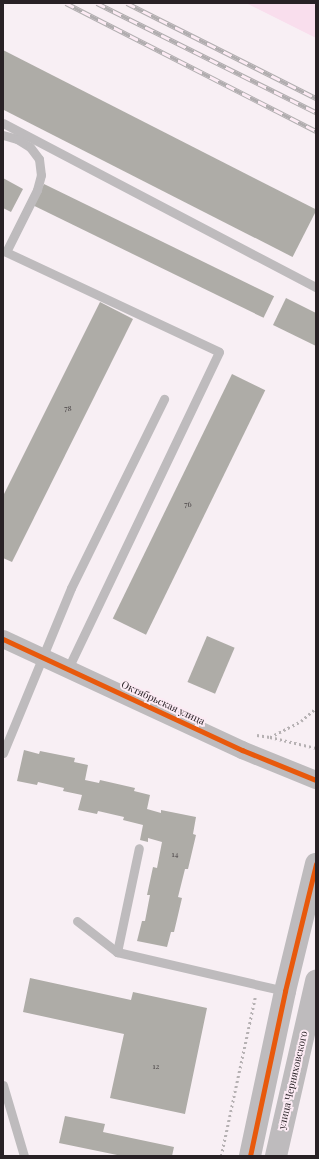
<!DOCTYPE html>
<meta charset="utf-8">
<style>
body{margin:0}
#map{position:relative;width:319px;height:1159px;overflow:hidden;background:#f8eff4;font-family:"Playfair Display",serif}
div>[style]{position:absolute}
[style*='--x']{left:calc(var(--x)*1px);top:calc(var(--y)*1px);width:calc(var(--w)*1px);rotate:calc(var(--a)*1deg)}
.green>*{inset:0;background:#f9deed}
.building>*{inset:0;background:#aeaca7;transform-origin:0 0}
.path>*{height:2.5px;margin-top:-1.25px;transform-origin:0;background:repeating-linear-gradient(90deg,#b6b1b3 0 2px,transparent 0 5px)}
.service>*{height:9px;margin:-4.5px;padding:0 4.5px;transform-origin:4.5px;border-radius:4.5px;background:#bebbbd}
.minor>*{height:18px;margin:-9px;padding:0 9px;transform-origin:9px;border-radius:9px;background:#bebbbd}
.tertiary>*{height:22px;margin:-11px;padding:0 11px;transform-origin:11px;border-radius:11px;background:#bebbbd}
.rail>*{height:4.5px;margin-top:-2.25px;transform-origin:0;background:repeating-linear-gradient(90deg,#fcebf4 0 9px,#b1adaf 0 18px);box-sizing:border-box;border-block:1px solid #b1adaf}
.cycleway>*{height:5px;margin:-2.5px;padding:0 2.5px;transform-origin:2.5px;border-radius:2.5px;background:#e8590c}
span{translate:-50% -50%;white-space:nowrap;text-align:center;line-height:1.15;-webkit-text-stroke:4px #fcebf4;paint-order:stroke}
.number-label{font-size:8px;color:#4a4446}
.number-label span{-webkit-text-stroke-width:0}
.street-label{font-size:10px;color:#282125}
.frame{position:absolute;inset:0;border:4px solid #282125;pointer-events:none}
</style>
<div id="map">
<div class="green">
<i style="clip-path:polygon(246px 3px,316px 3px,316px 38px)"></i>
</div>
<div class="building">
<i style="left:3px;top:50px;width:352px;height:53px;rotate:27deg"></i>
<i style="clip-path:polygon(3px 178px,23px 189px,11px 212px,3px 208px)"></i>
<i style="left:44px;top:184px;width:256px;height:24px;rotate:26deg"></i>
<i style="clip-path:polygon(286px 298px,316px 313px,316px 346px,273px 325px)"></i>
<i style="clip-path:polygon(100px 302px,133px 319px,12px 562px,3px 558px,3px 496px)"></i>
<i style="left:232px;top:374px;width:37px;height:272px;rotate:26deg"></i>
<i style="left:207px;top:636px;width:30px;height:50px;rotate:23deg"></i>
<i style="clip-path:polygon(24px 750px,39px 754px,40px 751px,75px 758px,74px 762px,88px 765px,85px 780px,99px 783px,100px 780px,135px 788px,134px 791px,150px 795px,147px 809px,161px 813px,161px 810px,196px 817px,193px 834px,196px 835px,188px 869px,185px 869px,178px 897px,182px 898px,174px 932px,171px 932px,167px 947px,137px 941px,142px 921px,145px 921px,150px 895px,147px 895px,153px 867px,157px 868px,162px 842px,148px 838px,148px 842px,140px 840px,143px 825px,123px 820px,124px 817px,98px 811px,97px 814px,78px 810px,82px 795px,63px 791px,64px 788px,38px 782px,37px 785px,17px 781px)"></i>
<i style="clip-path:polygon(30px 978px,131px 1000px,133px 992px,207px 1008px,185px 1114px,110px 1098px,124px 1034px,23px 1012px)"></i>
<i style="clip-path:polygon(65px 1116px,105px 1124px,103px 1132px,174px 1147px,172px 1156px,122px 1156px,59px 1143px)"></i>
</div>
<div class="path">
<i style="--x:257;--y:735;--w:13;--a:9"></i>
<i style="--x:270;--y:737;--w:35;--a:-27"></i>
<i style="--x:301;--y:721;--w:20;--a:-41"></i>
<i style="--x:270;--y:737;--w:47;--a:13.4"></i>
<i style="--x:221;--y:1156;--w:162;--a:-77.9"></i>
</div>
<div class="service">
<i style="--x:3;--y:123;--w:353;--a:27.7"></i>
<i style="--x:3;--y:135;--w:15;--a:16"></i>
<i style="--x:17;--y:139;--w:15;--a:32"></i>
<i style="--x:30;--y:147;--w:15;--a:53"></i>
<i style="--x:39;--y:159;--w:16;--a:83"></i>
<i style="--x:41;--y:175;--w:16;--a:105"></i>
<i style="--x:37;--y:190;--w:69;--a:116.6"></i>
<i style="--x:6;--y:252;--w:235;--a:25.1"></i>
<i style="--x:219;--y:352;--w:351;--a:115.5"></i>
<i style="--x:3;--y:753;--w:178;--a:-67.6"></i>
<i style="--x:71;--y:588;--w:211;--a:-63.8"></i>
<i style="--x:77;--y:921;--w:51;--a:37.8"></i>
<i style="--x:117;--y:952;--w:172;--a:13.1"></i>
<i style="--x:117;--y:952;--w:106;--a:-78.1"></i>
<i style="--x:3;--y:1085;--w:74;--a:73.5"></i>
</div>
<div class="minor">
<i style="--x:3;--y:639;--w:264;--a:24.9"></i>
<i style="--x:242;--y:750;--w:80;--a:22.1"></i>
</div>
<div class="tertiary">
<i style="--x:250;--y:1156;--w:169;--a:-78"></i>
<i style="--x:285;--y:991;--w:131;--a:-76.3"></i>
<i style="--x:276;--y:1156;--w:180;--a:-77.1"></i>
</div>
<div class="rail">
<i style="--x:66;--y:3;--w:281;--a:27.1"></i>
<i style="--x:97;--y:3;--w:245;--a:26.5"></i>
<i style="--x:127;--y:3;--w:212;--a:26.7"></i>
</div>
<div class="cycleway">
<i style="--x:3;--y:639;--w:264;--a:24.9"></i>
<i style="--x:242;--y:750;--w:80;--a:22.1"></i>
<i style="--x:250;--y:1156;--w:169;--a:-78"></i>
<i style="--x:285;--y:991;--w:131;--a:-76.3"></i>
</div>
<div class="number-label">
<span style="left:68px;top:408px">78</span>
<span style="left:188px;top:504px">76</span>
<span style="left:175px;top:854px">14</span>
<span style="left:156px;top:1066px">12</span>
</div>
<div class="street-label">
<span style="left:163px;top:703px;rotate:25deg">Октябрьская улица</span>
<span style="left:293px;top:1080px;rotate:-77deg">улица Черняховского</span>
</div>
<div class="frame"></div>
</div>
